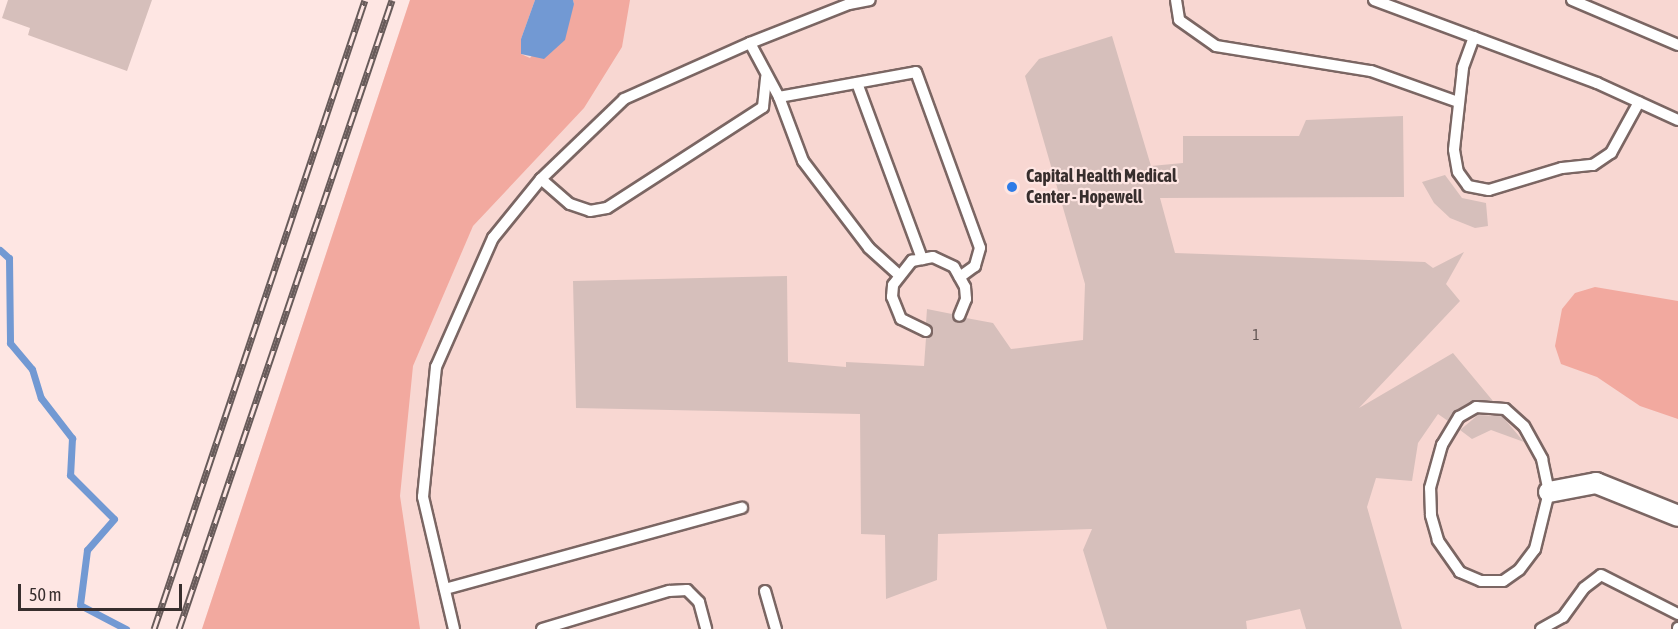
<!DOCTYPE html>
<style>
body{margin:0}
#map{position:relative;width:1678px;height:629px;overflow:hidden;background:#fee6e3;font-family:"Asap Condensed",sans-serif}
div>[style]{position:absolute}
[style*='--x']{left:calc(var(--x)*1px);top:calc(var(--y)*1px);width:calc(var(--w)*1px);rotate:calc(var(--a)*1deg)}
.built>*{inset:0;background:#f8d7d2}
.green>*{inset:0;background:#f2a99f}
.water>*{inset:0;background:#7299d3}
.stream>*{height:7px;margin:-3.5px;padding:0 3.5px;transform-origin:3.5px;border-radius:3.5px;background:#7299d3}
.building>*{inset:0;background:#d6bfbb}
.roads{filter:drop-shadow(2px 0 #7b6663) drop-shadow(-2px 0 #7b6663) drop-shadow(0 2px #7b6663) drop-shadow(0 -2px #7b6663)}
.service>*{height:10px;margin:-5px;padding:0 5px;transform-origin:5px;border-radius:5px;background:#fff}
.minor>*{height:20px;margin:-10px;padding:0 10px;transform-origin:10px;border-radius:10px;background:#fff}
.rail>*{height:7px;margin-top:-3.5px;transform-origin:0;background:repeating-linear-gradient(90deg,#fee6e3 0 14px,#685b5a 0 28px);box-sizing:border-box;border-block:2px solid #685b5a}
.dots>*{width:16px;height:16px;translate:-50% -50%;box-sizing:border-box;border:3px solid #fee6e3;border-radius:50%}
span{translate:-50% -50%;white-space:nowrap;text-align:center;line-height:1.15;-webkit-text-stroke:4.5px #fee6e3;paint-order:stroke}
.number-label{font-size:15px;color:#5f5250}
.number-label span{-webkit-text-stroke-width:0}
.poi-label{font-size:18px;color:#372e2d;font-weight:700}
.left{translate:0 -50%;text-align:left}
.scale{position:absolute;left:18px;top:584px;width:164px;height:27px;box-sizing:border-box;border:3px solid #372e2d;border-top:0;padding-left:8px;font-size:18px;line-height:21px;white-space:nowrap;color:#372e2d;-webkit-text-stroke:4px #fee6e3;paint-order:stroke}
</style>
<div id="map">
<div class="built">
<i style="clip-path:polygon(410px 0,1678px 0,1678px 629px,202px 629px)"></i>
</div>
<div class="green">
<i style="clip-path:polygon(410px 0,535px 0,521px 39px,521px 54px,530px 58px,574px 4px,573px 0,630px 0,622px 47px,584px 108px,473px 226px,413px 366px,400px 496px,420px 629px,202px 629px)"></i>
<i style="clip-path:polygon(1595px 287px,1678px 301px,1678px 419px,1640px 406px,1597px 377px,1561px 364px,1555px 346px,1562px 309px,1575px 293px)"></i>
</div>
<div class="water">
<i style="clip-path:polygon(535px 0,573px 0,574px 4px,565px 40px,544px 59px,521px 54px,521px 39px)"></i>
</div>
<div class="stream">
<i style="--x:0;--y:250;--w:12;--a:42"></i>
<i style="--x:9;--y:258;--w:85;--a:89.3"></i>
<i style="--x:10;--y:343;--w:34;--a:50"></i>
<i style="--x:32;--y:369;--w:30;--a:73"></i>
<i style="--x:41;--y:398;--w:51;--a:52.2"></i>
<i style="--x:72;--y:438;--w:37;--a:93"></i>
<i style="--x:70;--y:475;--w:62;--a:45"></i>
<i style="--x:114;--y:519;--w:41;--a:131.1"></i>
<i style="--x:87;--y:550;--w:55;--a:97.3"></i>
<i style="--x:80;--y:605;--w:52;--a:27.6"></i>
</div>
<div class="building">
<i style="clip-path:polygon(8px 0,152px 0,127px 71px,28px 35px,30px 28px,2px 18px)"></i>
<i style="clip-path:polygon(1112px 36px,1151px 166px,1183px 163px,1183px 136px,1299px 136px,1306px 120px,1403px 116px,1404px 197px,1160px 198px,1175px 253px,1425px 262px,1433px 268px,1464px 252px,1446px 284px,1460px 301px,1359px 408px,1453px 353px,1493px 401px,1472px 401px,1455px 411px,1448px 421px,1438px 414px,1418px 443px,1412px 481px,1376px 478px,1367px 507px,1402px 629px,1306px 629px,1300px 609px,1246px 621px,1247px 629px,1107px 629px,1083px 550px,1092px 529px,938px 534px,937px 580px,886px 599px,885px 535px,861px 534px,860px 414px,576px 408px,573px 281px,787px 276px,788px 362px,846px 367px,846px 362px,924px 366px,926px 338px,933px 331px,926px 323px,927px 309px,952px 314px,957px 323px,966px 318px,993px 323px,1011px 349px,1083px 340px,1085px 284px,1025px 76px,1039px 59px)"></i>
<i style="clip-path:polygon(1445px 175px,1462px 198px,1486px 203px,1488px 226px,1475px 228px,1450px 218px,1434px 203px,1422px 182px)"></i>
<i style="clip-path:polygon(1478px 415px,1502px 416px,1524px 442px,1491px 430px,1472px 439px,1460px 430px)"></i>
</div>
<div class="roads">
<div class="service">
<i style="--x:1176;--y:0;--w:20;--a:81"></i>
<i style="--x:1179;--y:20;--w:45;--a:35.1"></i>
<i style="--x:1216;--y:46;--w:157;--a:9.2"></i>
<i style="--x:1371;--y:71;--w:92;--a:19.6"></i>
<i style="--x:1374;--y:0;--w:238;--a:20.4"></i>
<i style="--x:1597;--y:83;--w:89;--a:24.6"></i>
<i style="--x:1572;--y:0;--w:115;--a:23"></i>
<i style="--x:1474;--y:37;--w:33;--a:110"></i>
<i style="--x:1463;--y:68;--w:82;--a:96.3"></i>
<i style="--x:1454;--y:150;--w:22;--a:80"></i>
<i style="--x:1458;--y:172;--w:17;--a:54"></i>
<i style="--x:1468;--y:186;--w:21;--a:11"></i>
<i style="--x:1489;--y:190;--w:76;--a:-16.8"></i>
<i style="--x:1562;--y:168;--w:31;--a:-6"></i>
<i style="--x:1593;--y:165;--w:22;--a:-34"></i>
<i style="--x:1611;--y:153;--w:58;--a:-61.2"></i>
<i style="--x:750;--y:43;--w:61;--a:61.8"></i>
<i style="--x:779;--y:97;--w:68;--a:69.4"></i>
<i style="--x:803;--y:161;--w:109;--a:52.8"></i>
<i style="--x:869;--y:248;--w:40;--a:42"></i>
<i style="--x:857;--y:83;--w:188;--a:69.7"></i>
<i style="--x:779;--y:97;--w:139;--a:-10.3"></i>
<i style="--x:916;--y:72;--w:187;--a:70"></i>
<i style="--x:980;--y:248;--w:19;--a:106"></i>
<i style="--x:975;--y:266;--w:19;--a:144"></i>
<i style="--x:541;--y:179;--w:38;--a:41"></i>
<i style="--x:570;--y:204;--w:21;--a:19"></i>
<i style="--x:590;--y:211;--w:17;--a:-10"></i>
<i style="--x:607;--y:208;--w:186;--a:-32.9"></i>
<i style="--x:763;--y:107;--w:30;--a:-84"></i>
<i style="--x:926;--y:331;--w:28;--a:-154"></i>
<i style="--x:901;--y:319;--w:24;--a:-112"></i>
<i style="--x:892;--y:297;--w:12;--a:-85"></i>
<i style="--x:893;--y:285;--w:31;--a:-52"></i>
<i style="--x:912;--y:261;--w:21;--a:-11"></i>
<i style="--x:933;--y:257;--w:23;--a:25"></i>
<i style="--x:954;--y:267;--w:23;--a:61"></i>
<i style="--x:965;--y:287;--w:12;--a:85"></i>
<i style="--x:966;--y:299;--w:18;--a:112"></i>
<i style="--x:1476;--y:407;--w:29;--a:4"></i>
<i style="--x:1505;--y:409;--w:25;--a:42"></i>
<i style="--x:1524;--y:426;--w:38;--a:61"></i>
<i style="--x:1542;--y:459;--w:34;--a:78"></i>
<i style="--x:1549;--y:492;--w:59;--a:103.8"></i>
<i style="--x:1535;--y:549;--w:26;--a:127"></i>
<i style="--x:1519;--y:570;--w:19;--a:145"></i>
<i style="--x:1503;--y:581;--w:22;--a:180"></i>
<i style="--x:1481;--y:581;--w:23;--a:-157"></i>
<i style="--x:1460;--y:572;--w:39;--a:-125"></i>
<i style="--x:1438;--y:540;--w:26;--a:-106"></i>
<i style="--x:1431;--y:515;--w:27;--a:-92"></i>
<i style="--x:1430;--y:488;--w:45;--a:-74.4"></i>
<i style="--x:1442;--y:445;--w:33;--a:-59"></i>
<i style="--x:1459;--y:417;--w:20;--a:-30"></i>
<i style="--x:445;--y:589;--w:308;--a:-15.3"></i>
<i style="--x:765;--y:591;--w:40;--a:74"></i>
<i style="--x:454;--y:629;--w:136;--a:-103.2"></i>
<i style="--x:423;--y:497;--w:131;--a:-84.3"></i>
<i style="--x:436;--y:367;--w:141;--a:-66.2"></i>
<i style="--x:493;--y:238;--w:76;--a:-50.9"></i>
<i style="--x:541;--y:179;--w:115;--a:-43.9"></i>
<i style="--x:624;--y:99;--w:138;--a:-24"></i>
<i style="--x:750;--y:43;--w:106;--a:-21.5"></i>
<i style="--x:849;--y:4;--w:21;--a:-11"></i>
<i style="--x:542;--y:629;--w:133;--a:-16.7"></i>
<i style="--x:669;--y:591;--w:18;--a:-3"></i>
<i style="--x:687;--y:590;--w:17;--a:45"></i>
<i style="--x:699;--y:602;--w:28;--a:75"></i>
<i style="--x:1541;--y:629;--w:25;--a:-29"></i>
<i style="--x:1563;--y:617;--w:36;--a:-54"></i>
<i style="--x:1584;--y:588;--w:21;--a:-37"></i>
<i style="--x:1601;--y:575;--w:86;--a:26.9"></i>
<i style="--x:1678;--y:629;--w:1;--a:-90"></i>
</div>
<div class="minor">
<i style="--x:1549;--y:492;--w:48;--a:-10.8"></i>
<i style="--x:1596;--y:483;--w:88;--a:21.9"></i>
</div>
</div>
<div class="rail">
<i style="--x:154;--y:629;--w:663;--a:-71.46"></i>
<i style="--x:179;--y:629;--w:664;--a:-71.29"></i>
</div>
<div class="dots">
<i style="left:1012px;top:187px;background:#2d7be7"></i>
</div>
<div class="number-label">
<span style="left:1256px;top:335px">1</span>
</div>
<div class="poi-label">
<span class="left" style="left:1026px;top:187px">Capital Health Medical<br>Center - Hopewell</span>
</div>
<div class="scale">50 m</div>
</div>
